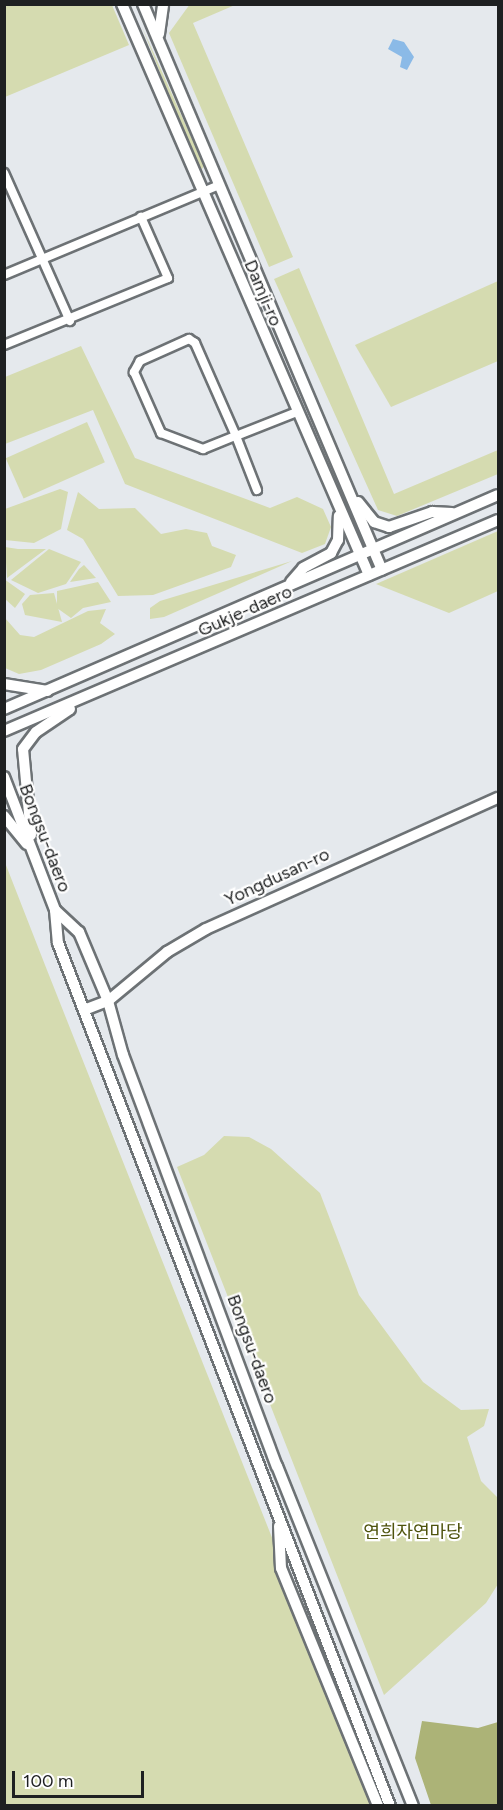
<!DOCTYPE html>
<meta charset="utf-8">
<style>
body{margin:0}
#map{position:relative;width:503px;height:1810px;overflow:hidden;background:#e5e9ed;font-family:Figtree,"Noto Sans KR",sans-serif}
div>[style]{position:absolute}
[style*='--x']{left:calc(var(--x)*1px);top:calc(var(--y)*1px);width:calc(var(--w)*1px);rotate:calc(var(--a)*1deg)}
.green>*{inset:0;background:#d5dbb0;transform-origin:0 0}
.forest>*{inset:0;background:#acb377}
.water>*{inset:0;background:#8bbae7}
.roads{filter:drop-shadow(2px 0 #6d7275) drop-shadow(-2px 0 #6d7275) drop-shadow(0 2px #6d7275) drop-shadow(0 -2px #6d7275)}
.street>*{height:8px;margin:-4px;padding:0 4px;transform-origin:4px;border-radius:4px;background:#fff}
.secondary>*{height:10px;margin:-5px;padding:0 5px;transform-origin:5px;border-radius:5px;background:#fff}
span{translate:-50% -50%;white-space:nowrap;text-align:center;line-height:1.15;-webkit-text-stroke:4.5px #fff;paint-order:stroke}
.street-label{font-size:18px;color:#1e2021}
.park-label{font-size:18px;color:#4e530c}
.frame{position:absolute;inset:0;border:6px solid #1e2021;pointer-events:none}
.scale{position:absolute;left:12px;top:1771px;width:132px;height:27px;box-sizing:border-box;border:3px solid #1e2021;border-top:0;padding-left:8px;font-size:18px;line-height:21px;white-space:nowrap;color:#1e2021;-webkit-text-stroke:4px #fff;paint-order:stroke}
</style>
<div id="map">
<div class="green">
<i style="clip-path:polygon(5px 4px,112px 5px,129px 45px,5px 97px)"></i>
<i style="clip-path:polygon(190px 4px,235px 5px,193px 23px,293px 257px,269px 267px,169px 33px)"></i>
<i style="clip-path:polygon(142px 27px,204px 166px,202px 169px,197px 166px)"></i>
<i style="clip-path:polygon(299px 268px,394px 494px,498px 450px,498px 474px,397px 516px,378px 510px,274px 279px)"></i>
<i style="clip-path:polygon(498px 281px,498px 361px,391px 407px,355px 345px)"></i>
<i style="clip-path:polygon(81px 346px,135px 458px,270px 508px,297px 497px,323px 509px,331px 527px,325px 544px,302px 553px,125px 484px,93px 410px,5px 444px,5px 377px)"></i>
<i style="left:87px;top:422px;width:44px;height:89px;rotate:66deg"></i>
<i style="clip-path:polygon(60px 489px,68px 492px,61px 529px,34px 543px,5px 540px,5px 509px)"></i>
<i style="clip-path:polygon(78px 492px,99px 509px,135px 508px,161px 534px,186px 529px,207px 533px,212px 546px,236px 555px,231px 567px,153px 595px,118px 596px,83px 539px,67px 530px)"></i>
<i style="clip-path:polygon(498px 531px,498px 591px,449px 613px,376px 584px)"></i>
<i style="clip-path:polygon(5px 547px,18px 549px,46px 549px,7px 578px)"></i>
<i style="clip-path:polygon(49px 549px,81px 562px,66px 584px,38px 593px,11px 580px)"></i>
<i style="clip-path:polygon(292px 561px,164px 617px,150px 619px,150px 608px,160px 601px)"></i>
<i style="clip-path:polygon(84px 565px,96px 578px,70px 582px,79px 569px)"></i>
<i style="clip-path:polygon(4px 579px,25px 594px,15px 608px,5px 599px)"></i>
<i style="clip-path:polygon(98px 582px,111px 602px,83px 608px,71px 618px,57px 608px,57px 591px)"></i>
<i style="clip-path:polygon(54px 593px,62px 622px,25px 615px,22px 604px,30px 595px)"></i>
<i style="clip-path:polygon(106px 609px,100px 623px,115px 634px,101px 644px,41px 670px,19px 674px,5px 668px,5px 618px,20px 635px,34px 637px,88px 611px)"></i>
<i style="clip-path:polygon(4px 860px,45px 965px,378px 1805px,5px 1805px)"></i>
<i style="clip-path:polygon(224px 1136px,249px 1137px,271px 1149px,320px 1193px,359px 1295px,423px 1382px,461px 1410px,489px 1409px,484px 1426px,467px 1437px,481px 1481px,498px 1498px,498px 1584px,486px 1603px,384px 1695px,177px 1167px,204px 1155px)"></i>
</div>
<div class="forest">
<i style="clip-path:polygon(422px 1721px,478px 1728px,498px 1722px,498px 1805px,431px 1805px,415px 1758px)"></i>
</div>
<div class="water">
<i style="clip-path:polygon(393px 39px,404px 42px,414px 57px,407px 70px,400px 67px,402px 57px,388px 49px)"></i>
</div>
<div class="roads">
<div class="street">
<i style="--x:4;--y:173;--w:162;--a:66"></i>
<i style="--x:4;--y:275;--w:233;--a:-22.7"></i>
<i style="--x:4;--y:345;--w:177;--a:-22.2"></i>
<i style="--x:168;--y:278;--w:67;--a:-113.9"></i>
<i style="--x:257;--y:490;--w:58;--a:-111.3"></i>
<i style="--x:236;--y:436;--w:102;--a:-113.8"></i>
<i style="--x:195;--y:343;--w:7;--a:-146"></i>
<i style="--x:189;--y:339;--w:54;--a:155.8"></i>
<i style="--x:140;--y:361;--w:13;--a:119"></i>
<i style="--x:134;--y:372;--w:67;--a:66.1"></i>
<i style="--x:161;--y:433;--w:45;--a:20.9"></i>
<i style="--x:203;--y:449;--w:35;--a:-22"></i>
<i style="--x:236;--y:436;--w:66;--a:-21.5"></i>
</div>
<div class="secondary">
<i style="--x:122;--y:4;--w:622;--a:66.61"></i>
<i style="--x:143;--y:4;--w:614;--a:67.11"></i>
<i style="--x:159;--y:34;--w:30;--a:-82"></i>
<i style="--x:358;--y:502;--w:26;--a:51"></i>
<i style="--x:374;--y:522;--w:16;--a:18"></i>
<i style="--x:389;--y:527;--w:46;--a:-19.2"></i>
<i style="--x:432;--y:512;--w:20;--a:3"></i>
<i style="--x:291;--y:582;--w:18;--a:-49"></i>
<i style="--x:303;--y:568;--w:32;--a:-28"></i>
<i style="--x:331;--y:553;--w:15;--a:-62"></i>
<i style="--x:338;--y:540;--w:24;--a:-88"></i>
<i style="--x:4;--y:684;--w:44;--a:9.2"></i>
<i style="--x:4;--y:709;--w:538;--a:-23.42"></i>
<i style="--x:4;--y:731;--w:537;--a:-23.13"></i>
<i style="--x:4;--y:777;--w:142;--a:69"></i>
<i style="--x:55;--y:910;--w:33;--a:85"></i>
<i style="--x:58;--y:943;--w:925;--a:68.96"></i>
<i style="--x:4;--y:816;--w:36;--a:51"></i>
<i style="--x:31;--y:835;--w:86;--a:-95.3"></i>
<i style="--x:23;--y:749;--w:21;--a:-53"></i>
<i style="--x:36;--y:732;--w:41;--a:-34.1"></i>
<i style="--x:55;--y:910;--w:33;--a:43"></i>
<i style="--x:79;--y:932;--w:75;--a:67.2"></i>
<i style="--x:108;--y:1001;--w:56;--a:74.5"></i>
<i style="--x:123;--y:1055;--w:439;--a:69.5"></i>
<i style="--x:277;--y:1466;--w:366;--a:68.2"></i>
<i style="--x:84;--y:1010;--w:26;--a:-21"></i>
<i style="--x:108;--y:1001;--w:77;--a:-39.7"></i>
<i style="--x:167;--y:952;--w:45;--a:-30.5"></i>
<i style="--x:206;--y:929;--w:320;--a:-24.2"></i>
<i style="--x:279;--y:1526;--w:42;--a:87.3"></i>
<i style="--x:281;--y:1568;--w:257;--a:67.8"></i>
</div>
</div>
<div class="street-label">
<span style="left:263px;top:293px;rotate:67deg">Damji-ro</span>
<span style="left:245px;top:611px;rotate:-24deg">Gukje-daero</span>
<span style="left:45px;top:838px;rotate:69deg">Bongsu-daero</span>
<span style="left:277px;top:877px;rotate:-25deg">Yongdusan-ro</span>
<span style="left:252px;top:1349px;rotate:70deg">Bongsu-daero</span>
</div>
<div class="park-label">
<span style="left:413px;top:1532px">연희자연마당</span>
</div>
<div class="frame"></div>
<div class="scale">100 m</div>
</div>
